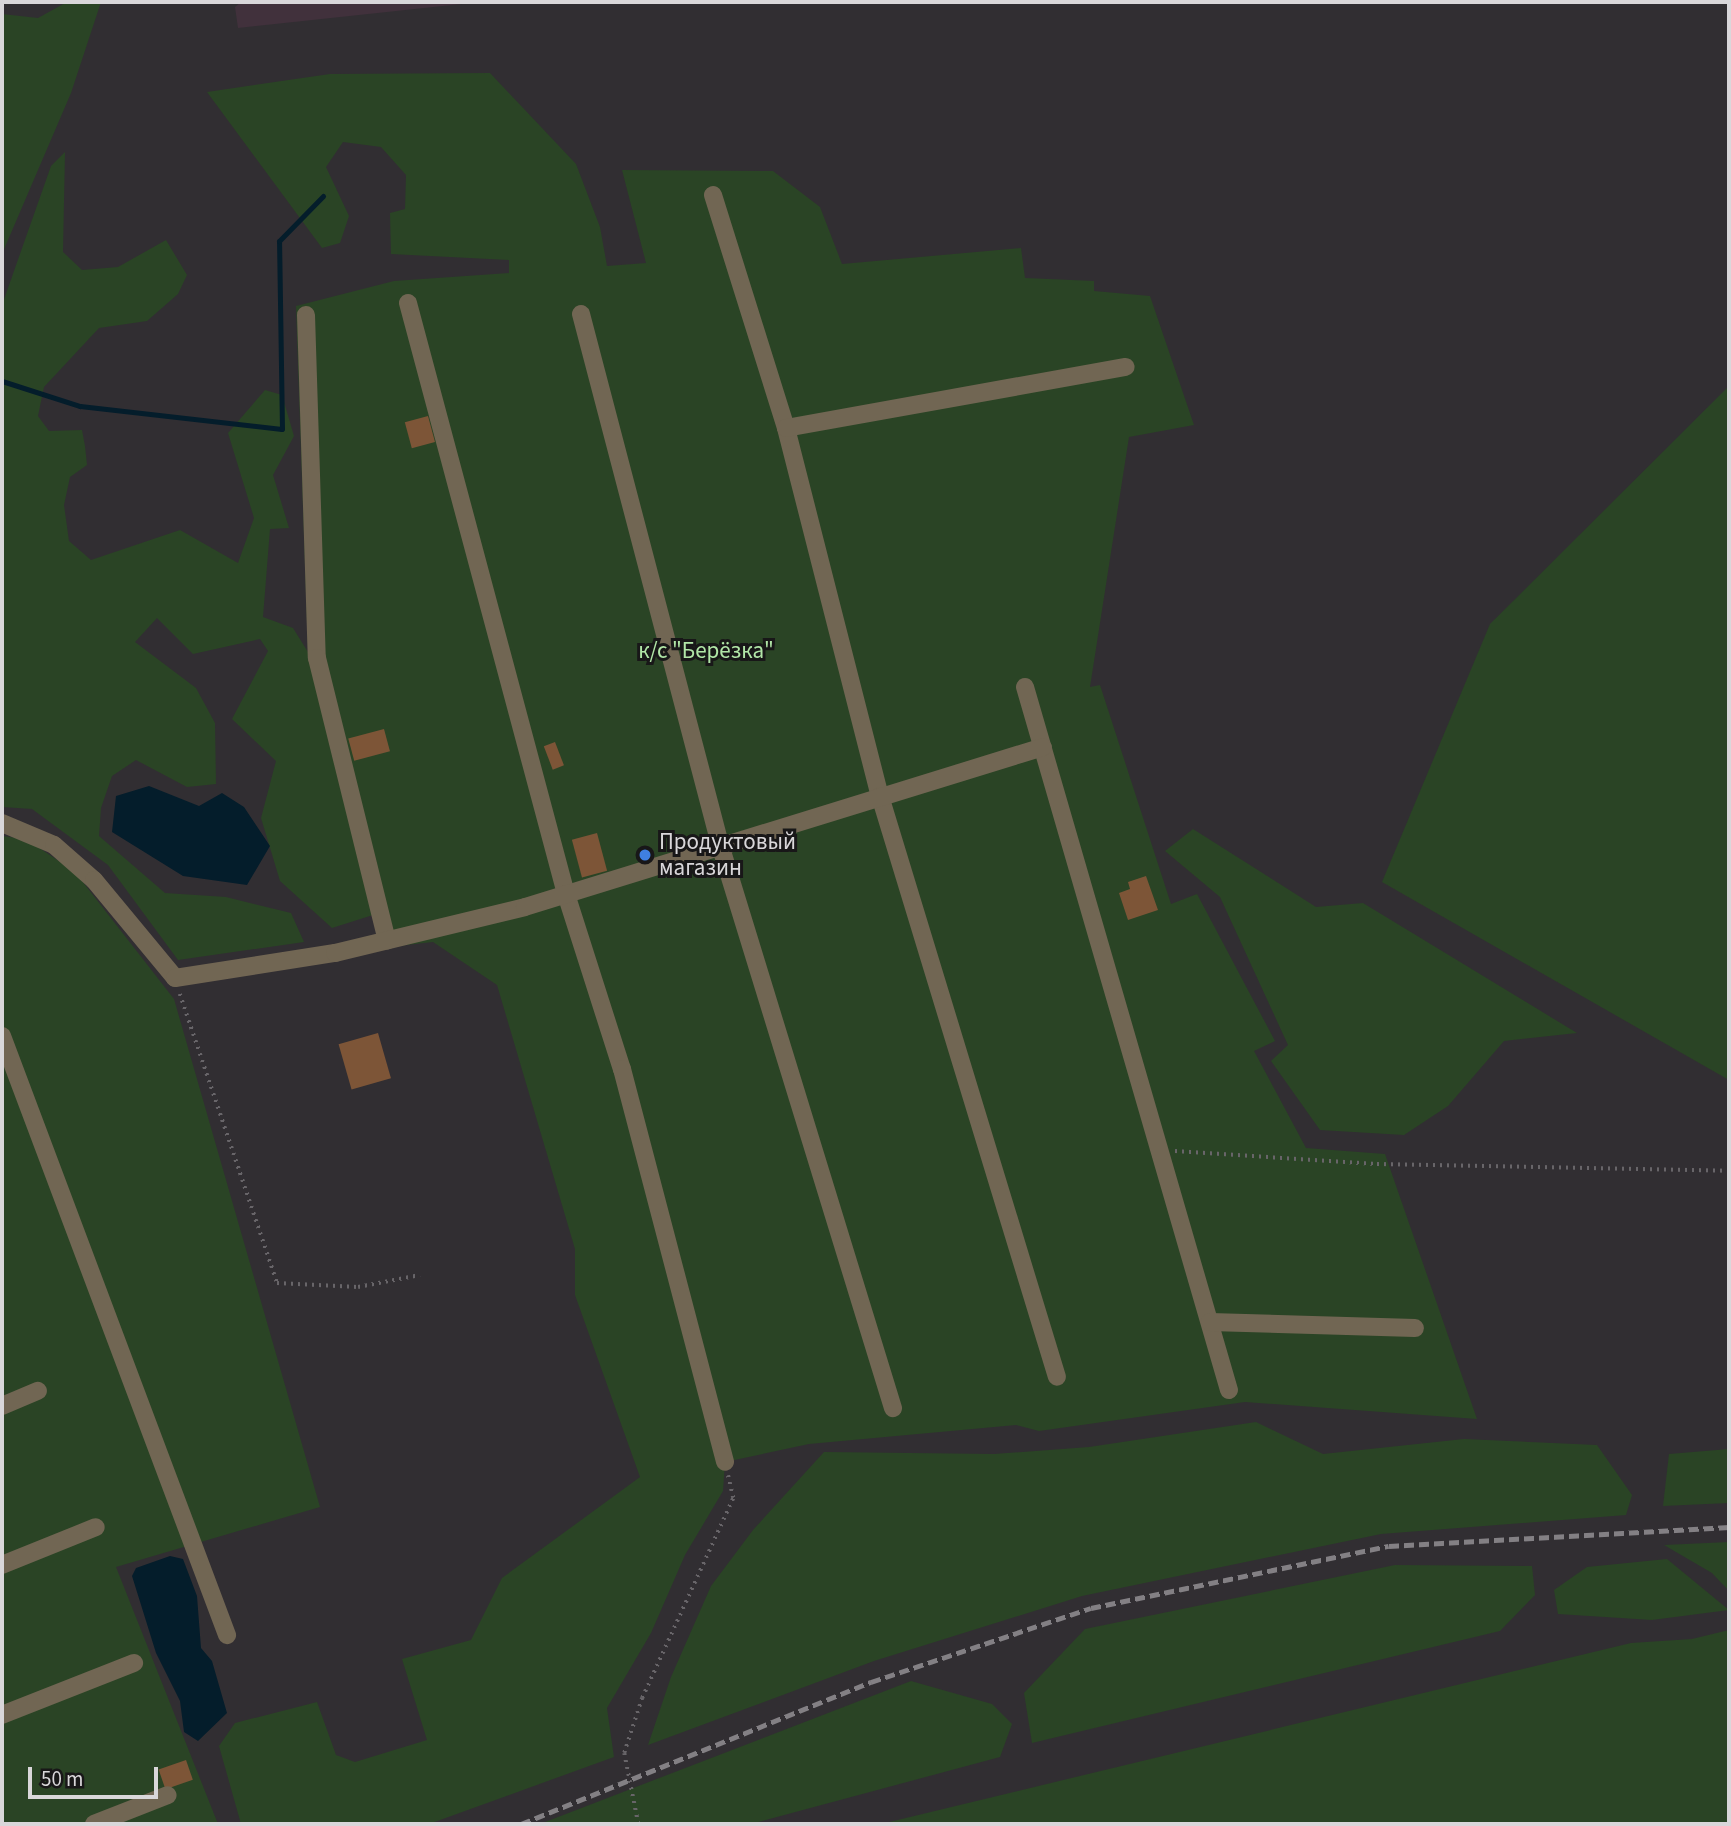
<!DOCTYPE html>
<meta charset="utf-8">
<style>
body{margin:0}
#map{position:relative;width:1731px;height:1826px;overflow:hidden;background:#312e32;font-family:"Source Sans 3",sans-serif}
div>[style]{position:absolute}
[style*='--x']{left:calc(var(--x)*1px);top:calc(var(--y)*1px);width:calc(var(--w)*1px);rotate:calc(var(--a)*1deg)}
.industrial>*{inset:0;background:#41313c}
.green>*{inset:0;background:#2a4425}
.water>*{inset:0;background:#041d2b}
.stream>*{height:5px;margin:-2.5px;padding:0 2.5px;transform-origin:2.5px;border-radius:2.5px;background:#041d2b}
.building>*{inset:0;background:#7d5537;transform-origin:0 0}
.path>*{height:3.5px;margin-top:-1.75px;transform-origin:0;background:repeating-linear-gradient(90deg,#686569 0 2px,transparent 0 7px)}
.minor>*{height:18px;margin:-9px;padding:0 9px;transform-origin:9px;border-radius:9px;background:#716653}
.rail>*{height:5px;margin-top:-2.5px;transform-origin:0;background:repeating-linear-gradient(90deg,#838084 0 10px,transparent 0 15px)}
.dots>*{width:19px;height:19px;translate:-50% -50%;box-sizing:border-box;border:4px solid #181718;border-radius:50%}
span{translate:-50% -50%;white-space:nowrap;text-align:center;line-height:1.15;-webkit-text-stroke:6px #181718;paint-order:stroke}
.park-label{font-size:23px;color:#b1e6a7}
.poi-label{font-size:23px;color:#d9d7da}
.left{translate:0 -50%;text-align:left}
.frame{position:absolute;inset:0;border:4px solid #d9d7da;pointer-events:none}
.scale{position:absolute;left:28px;top:1767px;width:130px;height:32px;box-sizing:border-box;border:4px solid #d9d7da;border-top:0;padding-left:9px;font-size:21px;line-height:24px;white-space:nowrap;color:#d9d7da;-webkit-text-stroke:5px #181718;paint-order:stroke}
</style>
<div id="map">
<div class="industrial">
<i style="clip-path:polygon(241px 2px,480px 2px,238px 28px,235px 7px)"></i>
</div>
<div class="green">
<i style="clip-path:polygon(67px 2px,101px 2px,71px 93px,2px 254px,2px 14px,38px 18px)"></i>
<i style="clip-path:polygon(490px 73px,576px 164px,600px 227px,607px 266px,646px 263px,622px 170px,773px 171px,820px 207px,842px 264px,1021px 248px,1025px 278px,1094px 281px,1094px 291px,1150px 296px,1194px 425px,1129px 437px,1090px 687px,1100px 685px,1171px 904px,1197px 894px,1275px 1041px,1254px 1051px,1306px 1148px,1385px 1154px,1477px 1419px,1245px 1402px,1039px 1431px,1016px 1425px,809px 1444px,725px 1462px,723px 1491px,685px 1555px,651px 1633px,607px 1708px,614px 1757px,429px 1824px,241px 1824px,219px 1746px,235px 1723px,317px 1702px,336px 1755px,355px 1762px,427px 1740px,402px 1659px,471px 1640px,502px 1578px,640px 1477px,575px 1295px,575px 1249px,497px 985px,433px 942px,389px 947px,373px 915px,332px 928px,280px 881px,261px 818px,276px 761px,232px 719px,268px 651px,260px 639px,193px 654px,157px 618px,135px 642px,196px 688px,215px 723px,216px 784px,187px 787px,136px 760px,112px 776px,101px 808px,99px 836px,165px 893px,226px 897px,291px 913px,304px 942px,178px 960px,108px 865px,32px 809px,2px 807px,2px 305px,51px 166px,65px 152px,63px 252px,82px 270px,118px 267px,166px 240px,187px 275px,178px 294px,147px 321px,99px 328px,44px 387px,38px 416px,49px 431px,82px 430px,85px 446px,87px 465px,70px 477px,64px 505px,69px 541px,91px 560px,180px 530px,238px 563px,254px 518px,228px 433px,265px 390px,282px 395px,294px 436px,273px 475px,289px 528px,270px 529px,263px 617px,293px 628px,308px 652px,296px 306px,394px 281px,509px 273px,509px 260px,391px 254px,390px 213px,405px 209px,406px 175px,381px 147px,343px 142px,326px 167px,349px 216px,340px 243px,322px 248px,207px 92px,330px 74px)"></i>
<i style="clip-path:polygon(1729px 386px,1729px 1080px,1382px 882px,1490px 624px)"></i>
<i style="clip-path:polygon(1193px 829px,1316px 907px,1363px 903px,1577px 1033px,1504px 1041px,1448px 1106px,1404px 1135px,1320px 1130px,1271px 1061px,1288px 1045px,1220px 897px,1165px 851px)"></i>
<i style="clip-path:polygon(2px 836px,26px 839px,75px 872px,174px 999px,320px 1507px,116px 1567px,218px 1824px,2px 1824px)"></i>
<i style="clip-path:polygon(1256px 1422px,1323px 1454px,1464px 1439px,1597px 1445px,1632px 1495px,1626px 1515px,1381px 1534px,1082px 1596px,874px 1661px,648px 1745px,671px 1677px,711px 1586px,753px 1530px,824px 1452px,994px 1454px,1089px 1447px)"></i>
<i style="clip-path:polygon(1729px 1449px,1729px 1503px,1663px 1506px,1669px 1454px)"></i>
<i style="clip-path:polygon(1729px 1542px,1729px 1591px,1712px 1573px,1664px 1545px)"></i>
<i style="clip-path:polygon(1667px 1559px,1729px 1610px,1652px 1620px,1558px 1614px,1554px 1590px,1587px 1567px)"></i>
<i style="clip-path:polygon(1395px 1565px,1532px 1566px,1535px 1595px,1500px 1631px,1032px 1743px,1024px 1693px,1085px 1629px)"></i>
<i style="clip-path:polygon(1729px 1630px,1729px 1824px,881px 1824px,1631px 1643px,1692px 1639px)"></i>
<i style="clip-path:polygon(911px 1681px,992px 1704px,1012px 1724px,1000px 1757px,751px 1824px,540px 1824px)"></i>
</div>
<div class="water">
<i style="clip-path:polygon(149px 786px,199px 806px,222px 793px,244px 807px,270px 846px,247px 885px,183px 876px,112px 832px,116px 796px)"></i>
<i style="clip-path:polygon(170px 1556px,183px 1559px,197px 1596px,201px 1648px,212px 1661px,227px 1713px,198px 1741px,184px 1732px,180px 1701px,156px 1653px,132px 1576px,136px 1568px)"></i>
</div>
<div class="stream">
<i style="--x:2;--y:381;--w:82;--a:17.8"></i>
<i style="--x:80;--y:406;--w:203;--a:6.5"></i>
<i style="--x:282;--y:429;--w:188;--a:-90.9"></i>
<i style="--x:279;--y:241;--w:63;--a:-45.6"></i>
</div>
<div class="building">
<i style="left:428px;top:416px;width:27px;height:24px;rotate:75deg"></i>
<i style="left:384px;top:729px;width:23px;height:37px;rotate:75deg"></i>
<i style="left:555px;top:742px;width:25px;height:12px;rotate:69deg"></i>
<i style="left:597px;top:833px;width:39px;height:26px;rotate:75deg"></i>
<i style="clip-path:polygon(1146px 876px,1158px 910px,1128px 920px,1119px 893px,1130px 889px,1128px 882px)"></i>
<i style="left:378px;top:1033px;width:47px;height:41px;rotate:74deg"></i>
<i style="left:186px;top:1760px;width:21px;height:29px;rotate:71deg"></i>
</div>
<div class="path">
<i style="--x:180;--y:994;--w:305;--a:71.4"></i>
<i style="--x:277;--y:1283;--w:81;--a:2.8"></i>
<i style="--x:358;--y:1287;--w:63;--a:-11"></i>
<i style="--x:1175;--y:1151;--w:202;--a:3.7"></i>
<i style="--x:1377;--y:1164;--w:352;--a:1.1"></i>
<i style="--x:638;--y:1824;--w:72;--a:-101.2"></i>
<i style="--x:624;--y:1753;--w:58;--a:-71.9"></i>
<i style="--x:642;--y:1698;--w:220;--a:-65.5"></i>
<i style="--x:733;--y:1498;--w:23;--a:-103"></i>
</div>
<div class="minor">
<i style="--x:713;--y:195;--w:244;--a:72.6"></i>
<i style="--x:786;--y:428;--w:380;--a:75.7"></i>
<i style="--x:880;--y:796;--w:607;--a:73.06"></i>
<i style="--x:408;--y:303;--w:612;--a:75.03"></i>
<i style="--x:566;--y:894;--w:184;--a:72.3"></i>
<i style="--x:622;--y:1069;--w:406;--a:75.3"></i>
<i style="--x:581;--y:314;--w:552;--a:75.31"></i>
<i style="--x:721;--y:848;--w:586;--a:72.93"></i>
<i style="--x:306;--y:315;--w:343;--a:88.2"></i>
<i style="--x:317;--y:658;--w:291;--a:76.1"></i>
<i style="--x:786;--y:428;--w:345;--a:-10.2"></i>
<i style="--x:1025;--y:687;--w:732;--a:73.82"></i>
<i style="--x:2;--y:823;--w:56;--a:22.9"></i>
<i style="--x:54;--y:845;--w:53;--a:41.2"></i>
<i style="--x:94;--y:880;--w:127;--a:50.4"></i>
<i style="--x:175;--y:978;--w:162;--a:-8.9"></i>
<i style="--x:335;--y:953;--w:195;--a:-13.6"></i>
<i style="--x:525;--y:907;--w:542;--a:-17.16"></i>
<i style="--x:2;--y:1036;--w:640;--a:69.41"></i>
<i style="--x:1210;--y:1322;--w:205;--a:1.7"></i>
<i style="--x:2;--y:1406;--w:39;--a:-23"></i>
<i style="--x:2;--y:1565;--w:101;--a:-22"></i>
<i style="--x:2;--y:1715;--w:142;--a:-21.5"></i>
<i style="--x:94;--y:1824;--w:79;--a:-21.4"></i>
</div>
<div class="rail">
<i style="--x:521;--y:1824;--w:378;--a:-22.1"></i>
<i style="--x:871;--y:1682;--w:232;--a:-18.6"></i>
<i style="--x:1091;--y:1608;--w:304;--a:-11.8"></i>
<i style="--x:1389;--y:1546;--w:341;--a:-3.2"></i>
</div>
<div class="dots">
<i style="left:645px;top:855px;background:#3f7fe0"></i>
</div>
<div class="park-label">
<span style="left:706px;top:651px">к/с "Берёзка"</span>
</div>
<div class="poi-label">
<span class="left" style="left:659px;top:855px">Продуктовый<br>магазин</span>
</div>
<div class="frame"></div>
<div class="scale">50 m</div>
</div>
